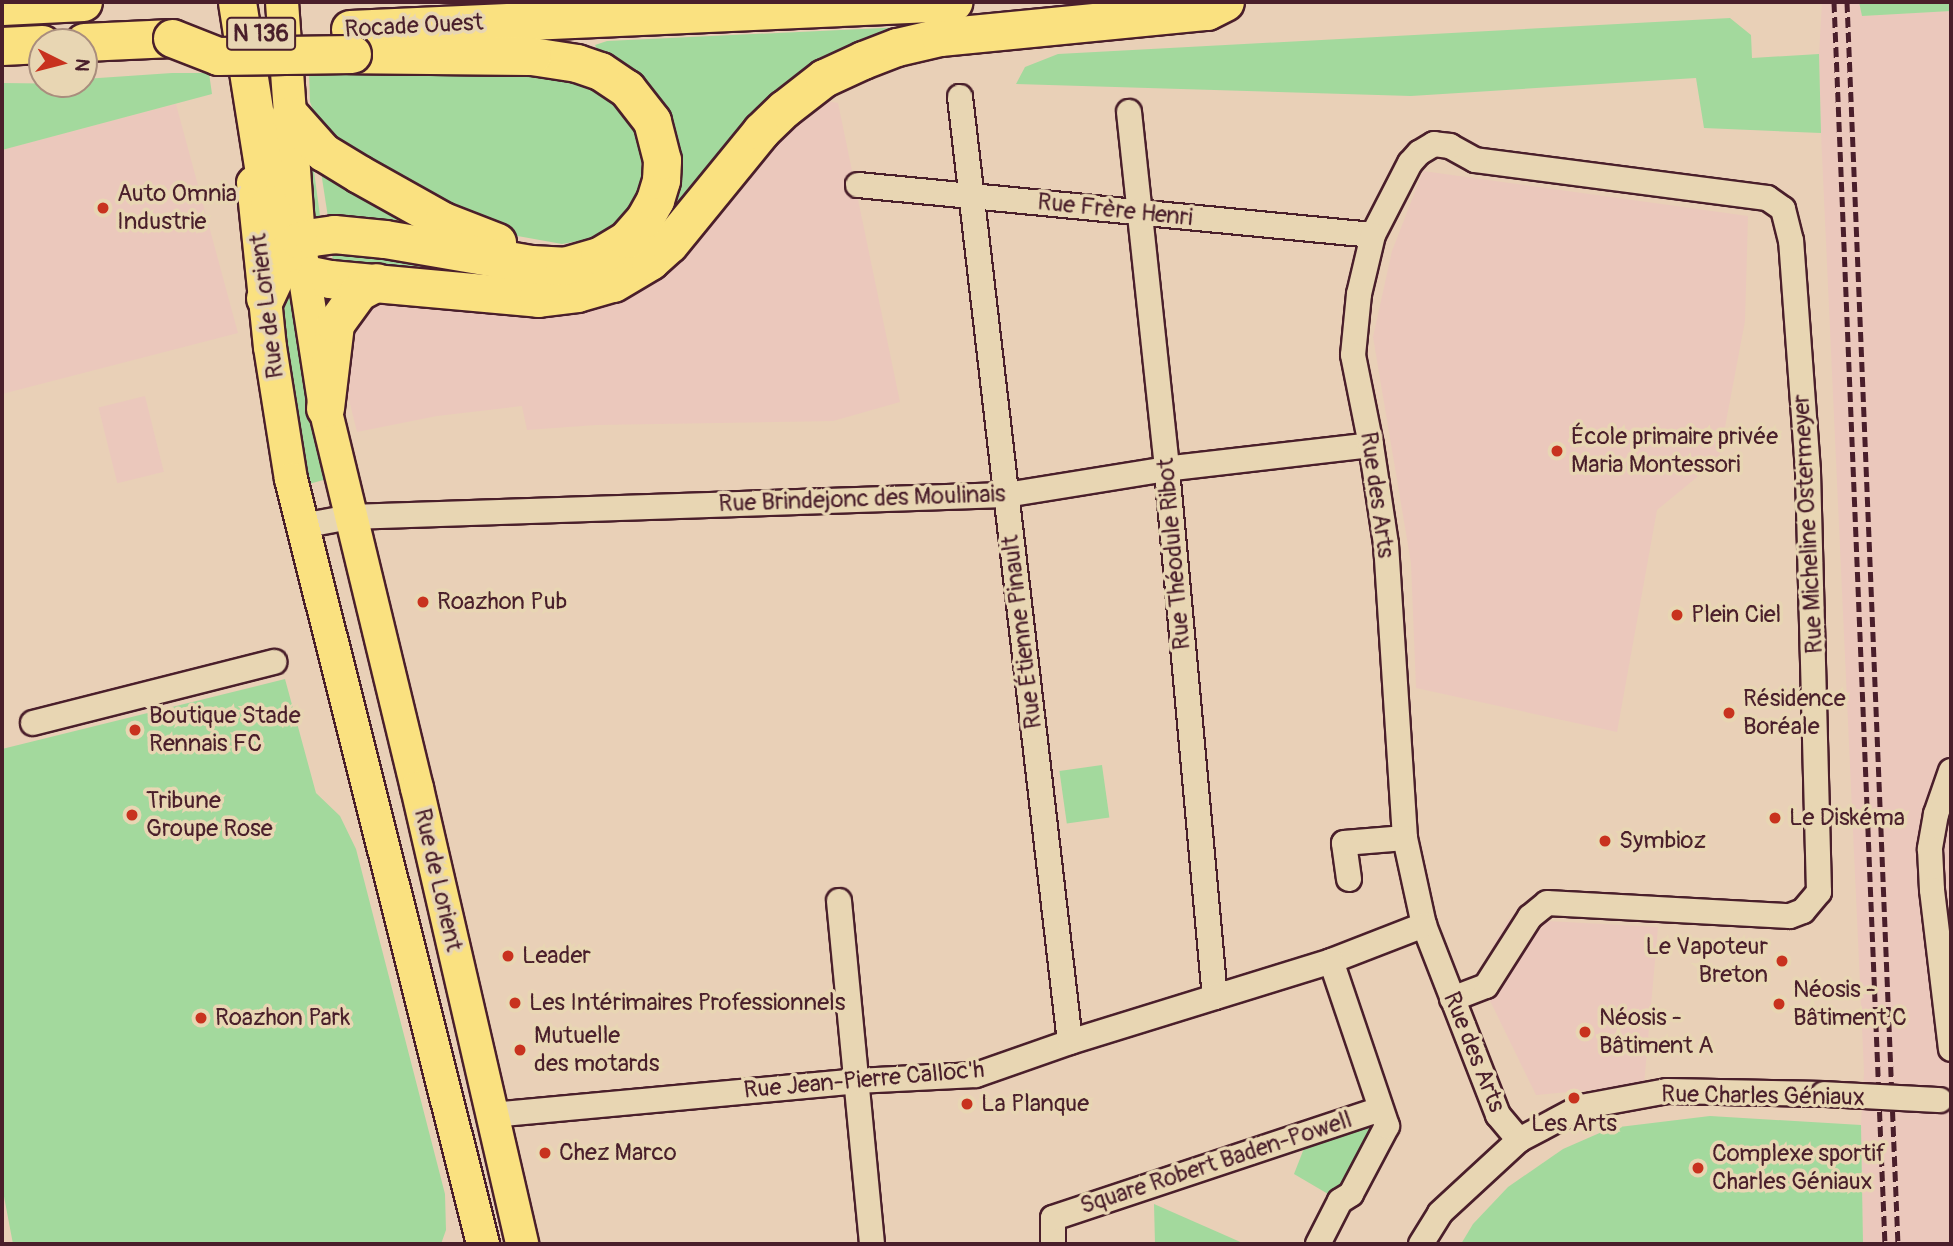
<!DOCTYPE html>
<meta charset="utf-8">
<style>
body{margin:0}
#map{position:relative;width:1953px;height:1246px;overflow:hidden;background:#e9d0b7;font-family:Pangolin,sans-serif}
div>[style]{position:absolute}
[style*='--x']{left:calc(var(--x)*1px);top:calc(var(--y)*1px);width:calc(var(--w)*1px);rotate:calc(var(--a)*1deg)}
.built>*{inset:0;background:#ebc8bc;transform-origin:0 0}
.green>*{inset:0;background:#a3d99d;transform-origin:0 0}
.roads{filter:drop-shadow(2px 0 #4a1f2b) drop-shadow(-2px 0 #4a1f2b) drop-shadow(0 2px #4a1f2b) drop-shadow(0 -2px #4a1f2b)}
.minor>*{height:24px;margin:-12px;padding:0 12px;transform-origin:12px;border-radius:12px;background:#e8d6b3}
.major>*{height:32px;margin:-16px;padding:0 16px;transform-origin:16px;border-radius:16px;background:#fae180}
.highway>*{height:37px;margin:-18.5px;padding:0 18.5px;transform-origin:18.5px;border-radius:18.5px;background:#fae180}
.rail>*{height:5px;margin-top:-2.5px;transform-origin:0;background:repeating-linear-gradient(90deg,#4a1f2b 0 10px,transparent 0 15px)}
.bridges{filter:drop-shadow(2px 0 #4a1f2b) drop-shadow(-2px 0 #4a1f2b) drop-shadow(0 2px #4a1f2b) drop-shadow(0 -2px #4a1f2b)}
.minor-bridge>*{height:24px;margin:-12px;padding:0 12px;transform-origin:12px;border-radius:12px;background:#e8d6b3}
.highway-bridge>*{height:37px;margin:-18.5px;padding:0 18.5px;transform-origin:18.5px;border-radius:18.5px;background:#fae180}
.dots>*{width:19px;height:19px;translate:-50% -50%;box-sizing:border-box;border:4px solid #e8d6b3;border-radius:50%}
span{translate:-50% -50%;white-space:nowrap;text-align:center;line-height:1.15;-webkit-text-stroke:7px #e8d6b3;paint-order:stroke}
.shield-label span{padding:2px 5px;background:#e8d6b3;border:2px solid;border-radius:5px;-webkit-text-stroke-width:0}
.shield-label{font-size:23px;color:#4a1f2b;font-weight:700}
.street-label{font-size:24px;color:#4a1f2b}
.poi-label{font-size:24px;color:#4a1f2b}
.left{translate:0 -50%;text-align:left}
.right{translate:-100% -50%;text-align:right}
.frame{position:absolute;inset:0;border:4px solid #4a1f2b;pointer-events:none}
.north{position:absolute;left:28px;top:28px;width:70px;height:70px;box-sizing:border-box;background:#e8d6b3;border:2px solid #a98d7d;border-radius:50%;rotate:96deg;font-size:19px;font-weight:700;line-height:28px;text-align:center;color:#4a1f2b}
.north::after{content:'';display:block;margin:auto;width:24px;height:32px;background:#c8321e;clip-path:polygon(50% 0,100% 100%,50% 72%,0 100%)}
</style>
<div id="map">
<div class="built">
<i style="clip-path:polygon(1822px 2px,1859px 2px,1863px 16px,1951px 11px,1951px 1244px,1863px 1244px,1861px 1125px,1864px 1071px,1821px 133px,1819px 54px)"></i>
<i style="clip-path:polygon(826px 101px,838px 103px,900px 402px,833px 421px,596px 425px,527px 430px,522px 406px,437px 416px,357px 432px,340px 363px,352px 313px,387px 298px,551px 307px,798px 117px)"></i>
<i style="clip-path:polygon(176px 104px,238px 333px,2px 394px,2px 150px)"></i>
<i style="clip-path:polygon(1423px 171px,1748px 216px,1745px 321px,1719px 459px,1657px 510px,1617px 732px,1416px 688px,1411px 563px,1373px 337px,1392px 251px)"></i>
<i style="left:145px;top:396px;width:78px;height:48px;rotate:76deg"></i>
<i style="clip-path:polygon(1509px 919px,1658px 927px,1644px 1085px,1536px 1095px,1477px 974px)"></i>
</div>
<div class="green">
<i style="clip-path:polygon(1859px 2px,1951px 2px,1951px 11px,1862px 16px)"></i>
<i style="clip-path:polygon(1730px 18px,1751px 35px,1752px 58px,1819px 54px,1821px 133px,1704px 128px,1696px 78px,1411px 96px,1016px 84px,1025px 67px,1058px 54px)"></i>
<i style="clip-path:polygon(904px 27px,914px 31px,831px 66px,779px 104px,657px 241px,616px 270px,581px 282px,542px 287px,333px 268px,332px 248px,540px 275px,575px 275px,605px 269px,630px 255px,647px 241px,659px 226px,674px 193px,678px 155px,669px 116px,649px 86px,598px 51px,595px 45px,607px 41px)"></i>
<i style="clip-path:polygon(364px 71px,532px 72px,589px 83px,621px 107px,637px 134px,643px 174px,637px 197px,616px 224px,595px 238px,562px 244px,512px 235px,445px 204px,407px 177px,397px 183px,334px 145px,315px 115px,310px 102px,309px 73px)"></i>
<i style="clip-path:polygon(172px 73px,209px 73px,212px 94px,2px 150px,2px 83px,84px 84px,84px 79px)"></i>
<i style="clip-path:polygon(308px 160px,313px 164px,321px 223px,313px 221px)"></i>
<i style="clip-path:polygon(320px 165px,438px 233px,329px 224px)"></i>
<i style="clip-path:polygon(288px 276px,327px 479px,309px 484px,279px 300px)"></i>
<i style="clip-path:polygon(285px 679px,316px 793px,340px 816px,356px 849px,445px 1194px,446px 1230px,441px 1244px,13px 1244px,2px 1186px,2px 749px)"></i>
<i style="left:1102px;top:765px;width:53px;height:43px;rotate:82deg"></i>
<i style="clip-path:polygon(1380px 1109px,1387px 1126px,1340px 1201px,1294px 1174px,1310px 1133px)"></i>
<i style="clip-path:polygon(1710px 1116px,1861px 1125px,1863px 1244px,1461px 1244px,1473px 1224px,1508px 1187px,1563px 1149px,1611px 1128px)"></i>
<i style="clip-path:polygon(1154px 1204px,1245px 1244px,1155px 1244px)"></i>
</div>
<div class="roads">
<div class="minor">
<i style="--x:960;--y:97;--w:951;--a:83.36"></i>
<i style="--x:1129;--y:112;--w:360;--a:83.9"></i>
<i style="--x:1167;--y:470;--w:529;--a:84.8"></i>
<i style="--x:858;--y:185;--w:517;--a:5.55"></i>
<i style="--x:302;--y:526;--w:49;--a:-10.6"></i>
<i style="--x:350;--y:517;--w:656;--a:-1.92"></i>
<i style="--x:1006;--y:495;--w:169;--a:-9.2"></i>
<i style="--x:1173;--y:468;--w:199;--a:-6.6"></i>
<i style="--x:33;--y:723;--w:249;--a:-14.2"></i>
<i style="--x:1951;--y:771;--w:46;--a:109.2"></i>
<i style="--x:1936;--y:814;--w:36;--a:100"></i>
<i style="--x:1930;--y:849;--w:41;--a:87.2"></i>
<i style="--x:1932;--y:890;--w:160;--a:83.2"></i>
<i style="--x:1349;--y:879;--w:36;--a:-98"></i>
<i style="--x:1344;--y:843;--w:61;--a:-4.7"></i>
<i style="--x:839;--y:901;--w:345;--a:84.5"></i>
<i style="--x:1452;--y:999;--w:36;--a:-21"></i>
<i style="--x:1486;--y:986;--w:82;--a:-57.5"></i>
<i style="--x:1530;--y:917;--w:22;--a:-39"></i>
<i style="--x:1547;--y:903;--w:243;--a:3.1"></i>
<i style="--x:1790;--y:916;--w:14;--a:-21"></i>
<i style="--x:1803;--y:911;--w:25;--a:-50"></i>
<i style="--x:1819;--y:892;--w:421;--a:-91.5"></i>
<i style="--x:1808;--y:471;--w:231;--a:-94.2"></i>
<i style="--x:1791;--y:241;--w:33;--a:-104"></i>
<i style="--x:1783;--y:209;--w:19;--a:-145"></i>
<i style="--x:1767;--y:198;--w:294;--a:-172.6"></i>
<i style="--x:1475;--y:160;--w:29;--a:-151"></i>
<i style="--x:1450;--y:146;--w:16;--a:-173"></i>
<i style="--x:1434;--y:144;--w:17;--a:149"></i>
<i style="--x:1419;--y:153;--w:13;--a:132"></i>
<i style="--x:1410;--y:163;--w:81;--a:117.2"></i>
<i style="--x:1373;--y:235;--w:61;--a:103.3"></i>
<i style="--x:1359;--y:294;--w:61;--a:95.6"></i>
<i style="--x:1353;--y:355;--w:92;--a:78.7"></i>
<i style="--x:1371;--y:445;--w:100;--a:81.4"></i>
<i style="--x:1386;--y:544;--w:295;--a:86.3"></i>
<i style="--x:1405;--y:838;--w:89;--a:77.7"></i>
<i style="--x:1424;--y:925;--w:204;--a:68.7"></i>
<i style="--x:1498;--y:1115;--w:33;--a:50"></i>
<i style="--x:492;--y:1115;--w:366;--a:-5.3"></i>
<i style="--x:856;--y:1081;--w:120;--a:-2.9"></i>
<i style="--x:976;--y:1075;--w:100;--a:-19.3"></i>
<i style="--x:1070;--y:1042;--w:273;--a:-17.2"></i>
<i style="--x:1331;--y:961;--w:100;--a:-21.2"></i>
<i style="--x:1053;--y:1244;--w:26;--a:-90"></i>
<i style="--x:1053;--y:1218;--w:345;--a:-18.4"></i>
<i style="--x:1318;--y:1244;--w:48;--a:-62.9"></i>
<i style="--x:1340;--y:1201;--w:13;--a:-32"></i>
<i style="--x:1351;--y:1194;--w:77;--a:-62.1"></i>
<i style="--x:1387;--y:1126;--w:174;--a:-108.7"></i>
<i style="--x:1421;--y:1244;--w:36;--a:-58"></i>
<i style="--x:1440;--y:1213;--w:108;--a:-42.7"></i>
<i style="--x:1519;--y:1140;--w:70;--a:-28"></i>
<i style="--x:1581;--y:1107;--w:87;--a:-10.5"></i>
<i style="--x:1667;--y:1091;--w:157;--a:1.1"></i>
</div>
<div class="major">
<i style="--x:282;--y:2;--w:239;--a:85.9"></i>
<i style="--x:299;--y:240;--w:170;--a:81.2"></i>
<i style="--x:325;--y:408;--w:391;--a:76.4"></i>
<i style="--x:417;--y:788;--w:468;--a:77"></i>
<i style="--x:253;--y:183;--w:165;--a:84.1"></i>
<i style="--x:270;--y:347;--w:134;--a:81"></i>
<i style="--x:291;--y:479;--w:789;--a:75.91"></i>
</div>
<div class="highway">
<i style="--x:237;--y:2;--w:205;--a:81"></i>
<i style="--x:269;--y:204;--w:52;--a:70.9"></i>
<i style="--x:286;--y:253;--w:14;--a:56"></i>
<i style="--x:294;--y:265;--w:15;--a:37"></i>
<i style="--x:306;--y:274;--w:25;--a:12"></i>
<i style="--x:330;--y:279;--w:209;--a:5.2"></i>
<i style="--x:538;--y:298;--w:39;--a:-7"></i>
<i style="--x:577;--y:293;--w:37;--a:-16"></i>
<i style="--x:613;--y:283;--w:43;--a:-30.7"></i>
<i style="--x:650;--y:261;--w:25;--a:-42"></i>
<i style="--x:669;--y:244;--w:146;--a:-50.8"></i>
<i style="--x:761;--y:131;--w:32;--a:-44"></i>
<i style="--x:784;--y:109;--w:51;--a:-37.8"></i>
<i style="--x:824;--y:78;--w:43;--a:-24.8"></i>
<i style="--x:863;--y:60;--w:36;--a:-21"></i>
<i style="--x:897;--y:47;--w:44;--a:-13.1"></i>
<i style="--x:940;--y:37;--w:268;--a:-5.6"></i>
<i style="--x:1207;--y:11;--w:20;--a:-27"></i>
<i style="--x:2;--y:6;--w:81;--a:-2.8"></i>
<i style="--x:350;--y:29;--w:604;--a:-2.56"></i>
<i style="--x:84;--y:42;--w:88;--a:-2.6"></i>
<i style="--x:2;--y:46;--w:40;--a:-2.9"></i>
<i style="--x:290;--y:115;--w:50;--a:48.3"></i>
<i style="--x:323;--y:152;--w:42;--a:31.4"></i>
<i style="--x:359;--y:174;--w:96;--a:29.2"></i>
<i style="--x:443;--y:221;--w:58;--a:21.3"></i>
<i style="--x:265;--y:298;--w:50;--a:-65"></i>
<i style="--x:286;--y:253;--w:18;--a:-45"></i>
<i style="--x:299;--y:240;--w:14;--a:-12"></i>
<i style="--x:313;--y:237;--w:21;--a:-8"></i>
<i style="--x:334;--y:234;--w:51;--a:5.6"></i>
<i style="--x:385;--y:239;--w:148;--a:9.7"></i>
<i style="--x:531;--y:264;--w:33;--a:3"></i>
<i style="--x:564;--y:266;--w:36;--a:-16"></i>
<i style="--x:599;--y:256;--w:33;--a:-31"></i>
<i style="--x:627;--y:239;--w:28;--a:-49"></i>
<i style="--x:645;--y:218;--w:21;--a:-61"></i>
<i style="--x:655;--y:200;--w:21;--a:-73"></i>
<i style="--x:661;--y:180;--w:20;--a:-87"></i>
<i style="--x:662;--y:160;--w:40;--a:-104.4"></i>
<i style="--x:652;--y:121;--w:41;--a:-128"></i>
<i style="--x:627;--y:89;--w:32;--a:-146"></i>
<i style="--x:600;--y:71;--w:24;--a:-161"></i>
<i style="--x:577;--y:63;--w:46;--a:-171.2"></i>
<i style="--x:532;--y:56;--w:180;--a:-179.4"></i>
<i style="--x:325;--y:408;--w:85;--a:-83.2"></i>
<i style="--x:335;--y:324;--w:39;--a:-54"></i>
<i style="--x:358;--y:292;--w:21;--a:-28"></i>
</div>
</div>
<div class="rail">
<i style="--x:1834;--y:2;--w:1243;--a:87.65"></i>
<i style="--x:1847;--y:2;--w:1243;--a:87.65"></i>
</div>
<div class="bridges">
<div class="minor-bridge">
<i style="--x:1824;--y:1094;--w:116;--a:3"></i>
</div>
<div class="highway-bridge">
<i style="--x:172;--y:38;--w:49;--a:21.4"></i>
<i style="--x:218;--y:56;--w:134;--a:-0.9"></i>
</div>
</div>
<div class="dots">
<i style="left:103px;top:208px;background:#c8321e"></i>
<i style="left:1557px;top:451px;background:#c8321e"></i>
<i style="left:423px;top:602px;background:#c8321e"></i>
<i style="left:1677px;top:615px;background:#c8321e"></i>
<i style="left:1729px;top:713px;background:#c8321e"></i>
<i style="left:135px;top:730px;background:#c8321e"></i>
<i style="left:132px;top:815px;background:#c8321e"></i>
<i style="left:1775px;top:818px;background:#c8321e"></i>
<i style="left:1605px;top:841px;background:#c8321e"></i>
<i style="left:508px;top:956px;background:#c8321e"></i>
<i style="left:1782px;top:961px;background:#c8321e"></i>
<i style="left:515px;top:1003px;background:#c8321e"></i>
<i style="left:1779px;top:1004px;background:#c8321e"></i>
<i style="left:201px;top:1018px;background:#c8321e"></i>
<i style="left:1585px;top:1032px;background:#c8321e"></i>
<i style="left:520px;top:1050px;background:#c8321e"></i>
<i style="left:1574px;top:1098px;background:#c8321e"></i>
<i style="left:967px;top:1104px;background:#c8321e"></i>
<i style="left:545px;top:1153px;background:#c8321e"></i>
<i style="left:1698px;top:1168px;background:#c8321e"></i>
</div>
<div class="shield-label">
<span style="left:261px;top:34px">N 136</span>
</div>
<div class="street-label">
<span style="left:414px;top:26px;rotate:-3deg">Rocade Ouest</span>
<span style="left:1115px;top:210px;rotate:6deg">Rue Frère Henri</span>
<span style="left:267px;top:306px;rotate:-97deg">Rue de Lorient</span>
<span style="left:1377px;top:495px;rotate:82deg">Rue des Arts</span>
<span style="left:862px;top:499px;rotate:-2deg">Rue Brindejonc des Moulinais</span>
<span style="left:1808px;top:524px;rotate:-93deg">Rue Micheline Ostermeyer</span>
<span style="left:1174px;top:554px;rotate:-95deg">Rue Théodule Ribot</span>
<span style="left:1022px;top:632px;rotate:-97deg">Rue Étienne Pinault</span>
<span style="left:438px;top:880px;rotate:77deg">Rue de Lorient</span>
<span style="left:1474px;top:1052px;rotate:68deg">Rue des Arts</span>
<span style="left:864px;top:1080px;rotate:-5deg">Rue Jean-Pierre Calloc'h</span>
<span style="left:1763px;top:1096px;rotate:1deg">Rue Charles Géniaux</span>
<span style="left:1216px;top:1163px;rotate:-18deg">Square Robert Baden-Powell</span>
</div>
<div class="poi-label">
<span class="left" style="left:117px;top:208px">Auto Omnia<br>Industrie</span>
<span class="left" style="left:1571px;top:451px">École primaire privée<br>Maria Montessori</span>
<span class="left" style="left:437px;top:602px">Roazhon Pub</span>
<span class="left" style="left:1691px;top:615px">Plein Ciel</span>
<span class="left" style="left:1743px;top:713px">Résidence<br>Boréale</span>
<span class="left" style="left:149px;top:730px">Boutique Stade<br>Rennais FC</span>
<span class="left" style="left:146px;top:815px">Tribune<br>Groupe Rose</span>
<span class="left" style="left:1789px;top:818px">Le Diskéma</span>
<span class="left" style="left:1619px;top:841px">Symbioz</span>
<span class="right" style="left:1768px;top:961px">Le Vapoteur<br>Breton</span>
<span class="left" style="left:522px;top:956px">Leader</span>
<span class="left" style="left:1793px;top:1004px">Néosis -<br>Bâtiment C</span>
<span class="left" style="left:529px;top:1003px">Les Intérimaires Professionnels</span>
<span class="left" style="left:215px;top:1018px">Roazhon Park</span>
<span class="left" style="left:1599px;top:1032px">Néosis -<br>Bâtiment A</span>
<span class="left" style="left:534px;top:1050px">Mutuelle<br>des motards</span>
<span class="left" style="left:981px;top:1104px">La Planque</span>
<span style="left:1574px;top:1124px">Les Arts</span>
<span class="left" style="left:559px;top:1153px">Chez Marco</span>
<span class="left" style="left:1712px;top:1168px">Complexe sportif<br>Charles Géniaux</span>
</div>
<div class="frame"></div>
<div class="north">N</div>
</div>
